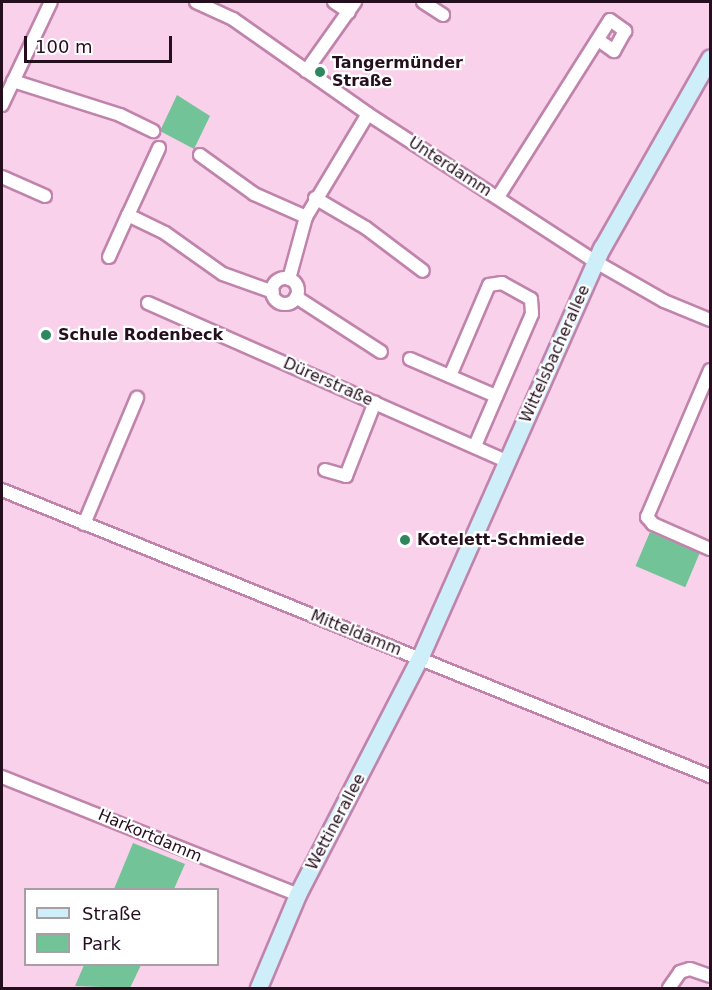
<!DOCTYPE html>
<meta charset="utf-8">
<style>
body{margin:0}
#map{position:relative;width:712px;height:990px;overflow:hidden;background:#f9d1eb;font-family:"DejaVu Sans",sans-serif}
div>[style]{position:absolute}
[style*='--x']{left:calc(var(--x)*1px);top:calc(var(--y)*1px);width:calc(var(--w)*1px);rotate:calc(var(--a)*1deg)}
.green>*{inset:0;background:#72c398;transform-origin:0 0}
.roads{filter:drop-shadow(2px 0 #c084ac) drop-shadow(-2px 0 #c084ac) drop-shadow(0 2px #c084ac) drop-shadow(0 -2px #c084ac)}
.street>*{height:12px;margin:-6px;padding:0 6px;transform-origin:6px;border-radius:6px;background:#fff}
.street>.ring{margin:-6px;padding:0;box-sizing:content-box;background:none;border:12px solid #fff;border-radius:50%}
.secondary>*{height:16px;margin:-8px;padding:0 8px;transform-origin:8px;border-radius:8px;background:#ceeff9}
.dots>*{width:16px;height:16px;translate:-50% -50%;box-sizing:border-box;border:3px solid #fff;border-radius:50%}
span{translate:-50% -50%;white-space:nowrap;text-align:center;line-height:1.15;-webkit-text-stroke:4.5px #fff;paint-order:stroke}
.poi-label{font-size:16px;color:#250f1f;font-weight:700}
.left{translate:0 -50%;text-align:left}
.street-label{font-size:16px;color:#250f1f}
.frame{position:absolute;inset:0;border:3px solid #250f1f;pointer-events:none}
.legend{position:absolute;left:24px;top:888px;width:195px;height:78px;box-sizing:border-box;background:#fff;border:2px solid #a89fa5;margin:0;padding:8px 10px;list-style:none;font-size:18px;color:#250f1f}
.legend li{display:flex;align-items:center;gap:12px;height:30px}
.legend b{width:30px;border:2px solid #a89fa5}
.scale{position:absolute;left:24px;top:36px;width:148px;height:27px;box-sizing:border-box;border:3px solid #250f1f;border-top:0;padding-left:8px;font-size:18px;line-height:21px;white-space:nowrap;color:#250f1f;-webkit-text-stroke:4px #fff;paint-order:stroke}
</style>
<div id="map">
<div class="green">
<i style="clip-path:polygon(177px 95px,210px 116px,194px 149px,160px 131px)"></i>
<i style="left:650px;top:532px;width:54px;height:37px;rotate:23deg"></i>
<i style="clip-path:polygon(133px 843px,185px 864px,174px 889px,114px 889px)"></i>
<i style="clip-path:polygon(84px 965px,84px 964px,141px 965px,130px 988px,75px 986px)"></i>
</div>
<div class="roads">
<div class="street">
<i style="--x:196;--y:2;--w:41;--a:24.7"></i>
<i style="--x:233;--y:19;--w:165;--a:35.1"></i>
<i style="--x:368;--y:114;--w:272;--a:33"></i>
<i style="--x:596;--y:262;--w:78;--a:29.8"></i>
<i style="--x:664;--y:301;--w:50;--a:22.4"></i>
<i style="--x:334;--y:2;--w:18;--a:34"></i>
<i style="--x:423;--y:2;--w:24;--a:33"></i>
<i style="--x:306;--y:71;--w:85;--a:-54.6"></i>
<i style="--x:13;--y:81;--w:112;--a:17.6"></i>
<i style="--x:120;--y:115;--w:37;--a:26"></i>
<i style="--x:2;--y:105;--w:114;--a:-64.6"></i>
<i style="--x:159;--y:148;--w:74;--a:114.8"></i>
<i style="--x:128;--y:215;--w:41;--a:25.9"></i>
<i style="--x:165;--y:233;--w:71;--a:35.3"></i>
<i style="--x:223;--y:274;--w:53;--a:19.8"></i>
<i style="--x:200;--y:155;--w:67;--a:35.8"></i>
<i style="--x:254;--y:194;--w:57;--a:23.9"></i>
<i style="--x:2;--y:177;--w:47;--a:23.8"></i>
<i style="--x:498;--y:197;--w:209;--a:-57.7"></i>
<i style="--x:610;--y:20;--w:19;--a:36"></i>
<i style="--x:625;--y:31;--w:23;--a:119"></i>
<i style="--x:614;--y:51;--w:19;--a:-145"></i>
<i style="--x:315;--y:198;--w:59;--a:30.5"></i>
<i style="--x:366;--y:228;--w:71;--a:37"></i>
<i style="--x:109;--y:257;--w:46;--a:-65.7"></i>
<i class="ring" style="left:272px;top:278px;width:14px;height:14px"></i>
<i style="--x:289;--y:279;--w:64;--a:-74.7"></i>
<i style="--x:306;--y:217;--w:120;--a:-59"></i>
<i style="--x:296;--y:297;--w:101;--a:32.9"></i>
<i style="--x:148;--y:303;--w:392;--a:23.8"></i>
<i style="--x:410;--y:359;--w:94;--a:23.3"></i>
<i style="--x:710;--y:370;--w:160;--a:113.2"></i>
<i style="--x:647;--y:517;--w:9;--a:49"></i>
<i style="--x:653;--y:524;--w:62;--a:23.7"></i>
<i style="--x:450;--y:376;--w:99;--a:-66.8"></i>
<i style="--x:489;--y:285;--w:13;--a:-9"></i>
<i style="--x:502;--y:283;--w:33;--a:29"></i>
<i style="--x:531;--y:299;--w:15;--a:86"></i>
<i style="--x:532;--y:314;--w:144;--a:113.4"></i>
<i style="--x:325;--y:470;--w:22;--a:16"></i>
<i style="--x:346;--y:476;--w:79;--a:-68.6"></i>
<i style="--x:2;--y:490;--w:764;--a:22"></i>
<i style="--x:84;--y:524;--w:137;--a:-67.2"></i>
<i style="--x:2;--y:777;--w:319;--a:21.7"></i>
<i style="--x:669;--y:988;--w:19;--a:-55"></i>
<i style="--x:680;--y:972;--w:10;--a:-17"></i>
<i style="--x:690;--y:969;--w:21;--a:19"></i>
</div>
<div class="secondary">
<i style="--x:259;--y:988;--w:101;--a:-67.2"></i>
<i style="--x:298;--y:895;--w:266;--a:-62.7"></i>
<i style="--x:420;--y:659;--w:449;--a:-66.1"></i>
<i style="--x:602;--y:249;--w:219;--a:-60.4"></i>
</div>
</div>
<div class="dots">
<i style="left:320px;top:72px;background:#2d885e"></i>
<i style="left:46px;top:335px;background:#2d885e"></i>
<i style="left:405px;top:540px;background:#2d885e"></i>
</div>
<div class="poi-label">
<span class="left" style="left:332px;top:72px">Tangermünder<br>Straße</span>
<span class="left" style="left:58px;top:335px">Schule Rodenbeck</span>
<span class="left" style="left:417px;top:540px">Kotelett-Schmiede</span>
</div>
<div class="street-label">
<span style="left:450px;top:167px;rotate:33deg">Unterdamm</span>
<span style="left:555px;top:354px;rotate:-66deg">Wittelsbacherallee</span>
<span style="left:328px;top:382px;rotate:24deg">Dürerstraße</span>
<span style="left:356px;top:633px;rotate:22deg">Mitteldamm</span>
<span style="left:336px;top:822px;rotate:-62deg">Wettinerallee</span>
<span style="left:150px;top:836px;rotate:23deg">Harkortdamm</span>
</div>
<div class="frame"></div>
<ul class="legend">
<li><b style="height:8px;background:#ceeff9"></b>Straße</li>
<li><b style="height:16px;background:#72c398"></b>Park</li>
</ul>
<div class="scale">100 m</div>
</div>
